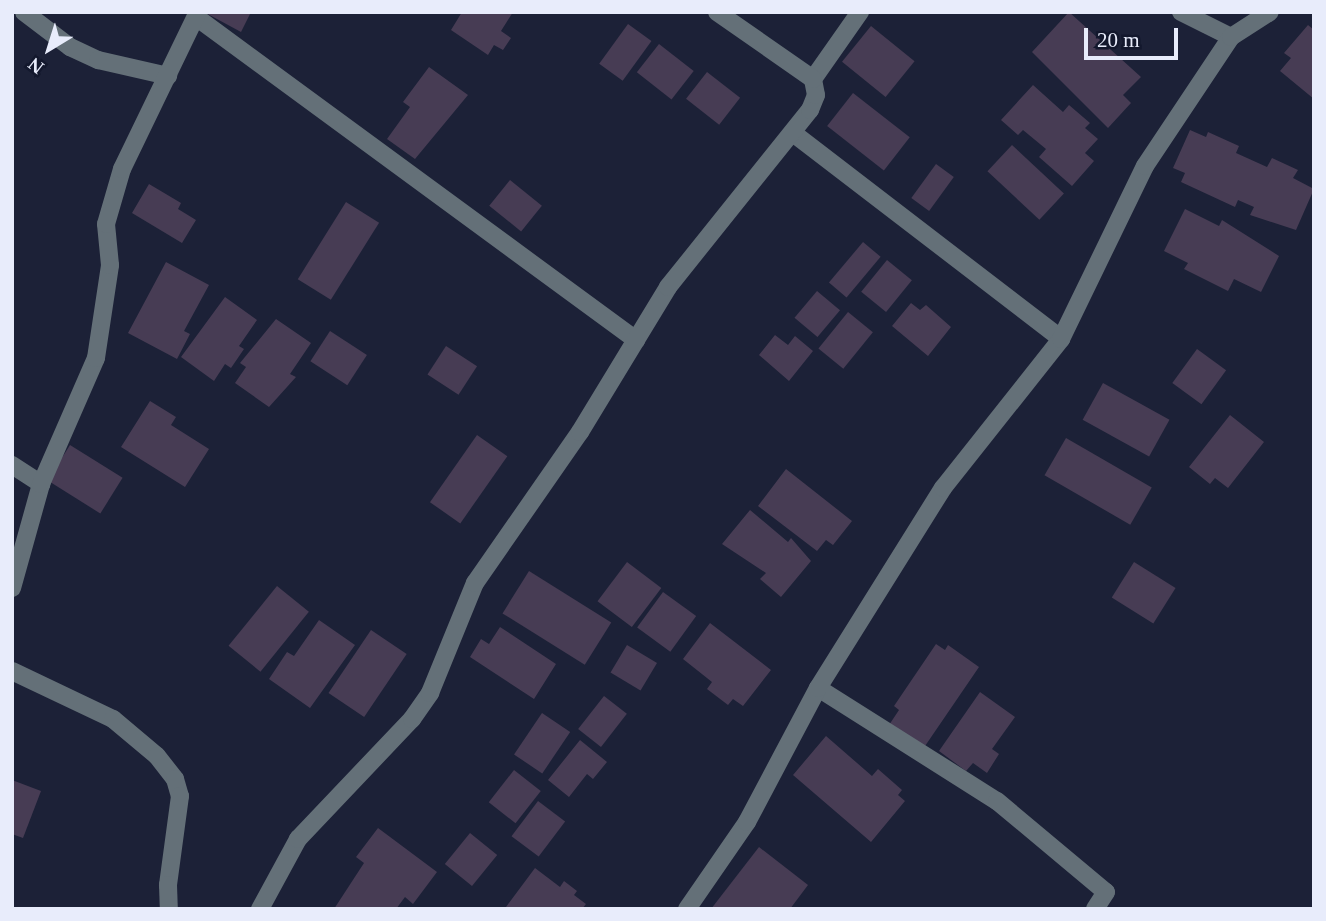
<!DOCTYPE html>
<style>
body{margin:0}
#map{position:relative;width:1326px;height:921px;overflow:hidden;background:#1c2137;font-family:Georgia,serif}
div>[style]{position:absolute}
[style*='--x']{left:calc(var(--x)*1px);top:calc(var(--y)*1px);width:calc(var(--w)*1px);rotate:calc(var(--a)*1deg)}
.building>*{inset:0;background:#473c54;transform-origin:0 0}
.minor>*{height:18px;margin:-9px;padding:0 9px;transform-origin:9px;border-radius:9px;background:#647078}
span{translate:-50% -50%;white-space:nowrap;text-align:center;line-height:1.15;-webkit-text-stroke:5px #13182d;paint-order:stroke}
.frame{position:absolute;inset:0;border:14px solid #e8ecfb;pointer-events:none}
.north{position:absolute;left:14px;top:14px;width:70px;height:70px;-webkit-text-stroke:5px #13182d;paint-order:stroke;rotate:218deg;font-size:19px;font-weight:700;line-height:28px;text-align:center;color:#e8ecfb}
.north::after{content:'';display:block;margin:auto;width:24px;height:32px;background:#e8ecfb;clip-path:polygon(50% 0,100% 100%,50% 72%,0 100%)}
.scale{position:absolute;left:1084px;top:28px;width:94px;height:32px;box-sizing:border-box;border:4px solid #e8ecfb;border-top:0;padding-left:9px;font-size:21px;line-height:24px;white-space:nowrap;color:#e8ecfb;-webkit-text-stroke:5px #13182d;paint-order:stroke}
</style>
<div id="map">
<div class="building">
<i style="clip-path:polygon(204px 12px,251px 12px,241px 32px)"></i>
<i style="clip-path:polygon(462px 12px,513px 12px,501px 31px,511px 38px,503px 50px,494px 45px,488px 55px,451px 30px)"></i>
<i style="clip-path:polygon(1069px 12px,1141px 77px,1123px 95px,1131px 103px,1108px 128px,1032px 52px)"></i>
<i style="left:628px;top:24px;width:29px;height:49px;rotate:36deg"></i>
<i style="clip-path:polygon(1308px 25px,1314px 30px,1314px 99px,1280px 71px,1291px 58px,1284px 53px)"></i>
<i style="left:871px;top:26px;width:56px;height:46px;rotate:39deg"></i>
<i style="left:659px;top:44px;width:44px;height:36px;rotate:38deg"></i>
<i style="clip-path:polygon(429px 67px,468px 95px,415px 159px,387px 139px,410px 107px,403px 102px)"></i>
<i style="left:707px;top:72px;width:42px;height:34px;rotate:38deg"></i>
<i style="clip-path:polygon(1033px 85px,1063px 112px,1069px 105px,1090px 123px,1085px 128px,1098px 139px,1085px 153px,1094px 161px,1072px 186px,1039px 157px,1046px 149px,1023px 130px,1018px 135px,1001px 120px)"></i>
<i style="left:853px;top:93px;width:72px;height:42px;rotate:38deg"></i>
<i style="clip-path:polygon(1190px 130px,1206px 137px,1208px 132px,1239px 146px,1236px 153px,1267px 167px,1272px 158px,1298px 170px,1293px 178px,1314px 189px,1296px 230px,1250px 215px,1254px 207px,1238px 200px,1235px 207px,1181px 182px,1185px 173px,1173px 168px)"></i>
<i style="left:1012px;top:145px;width:71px;height:36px;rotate:43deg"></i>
<i style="left:936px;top:164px;width:22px;height:42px;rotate:36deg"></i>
<i style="left:510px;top:180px;width:41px;height:33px;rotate:39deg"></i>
<i style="clip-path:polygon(149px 184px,181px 203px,178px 209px,196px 220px,182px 243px,132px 213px)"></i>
<i style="left:346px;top:202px;width:39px;height:91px;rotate:32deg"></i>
<i style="clip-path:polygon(1185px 209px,1219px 226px,1222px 220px,1279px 256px,1261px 292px,1234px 279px,1228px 291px,1184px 269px,1188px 263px,1164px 251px)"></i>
<i style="left:863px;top:242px;width:23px;height:53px;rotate:40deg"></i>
<i style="left:887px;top:260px;width:32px;height:41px;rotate:39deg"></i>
<i style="clip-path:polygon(166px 262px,209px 285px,184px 331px,190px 334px,177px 359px,128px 333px)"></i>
<i style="left:817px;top:291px;width:30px;height:35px;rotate:40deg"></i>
<i style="clip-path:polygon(225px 297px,257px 320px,239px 346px,244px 349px,231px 368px,225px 364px,214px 381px,181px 357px)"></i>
<i style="clip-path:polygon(911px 303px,920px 310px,926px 305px,951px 327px,928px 356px,892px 326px)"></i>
<i style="left:848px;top:312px;width:32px;height:47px;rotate:39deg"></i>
<i style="clip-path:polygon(276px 319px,311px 343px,290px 374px,296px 377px,269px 407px,235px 383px,246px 367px,240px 363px)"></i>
<i style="left:330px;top:331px;width:44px;height:36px;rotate:33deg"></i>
<i style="clip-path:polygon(775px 335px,788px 345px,795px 336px,813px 351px,789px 381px,759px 355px)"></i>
<i style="left:446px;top:346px;width:37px;height:34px;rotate:33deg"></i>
<i style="left:1197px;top:349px;width:36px;height:42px;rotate:36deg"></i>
<i style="left:1103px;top:383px;width:76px;height:42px;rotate:29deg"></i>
<i style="clip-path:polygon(150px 401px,176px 417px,171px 425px,209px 449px,185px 487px,121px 447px)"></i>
<i style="clip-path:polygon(1230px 415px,1264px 442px,1228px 488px,1215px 478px,1210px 484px,1189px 467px)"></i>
<i style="left:477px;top:435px;width:37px;height:82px;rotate:35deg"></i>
<i style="left:1066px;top:438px;width:99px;height:43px;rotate:30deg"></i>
<i style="left:70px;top:445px;width:62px;height:42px;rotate:32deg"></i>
<i style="clip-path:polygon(786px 469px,852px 521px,833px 545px,826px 540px,817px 551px,758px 506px)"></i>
<i style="clip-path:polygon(750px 510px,788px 542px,791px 538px,811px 561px,781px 597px,760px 579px,766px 573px,722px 544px)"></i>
<i style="left:627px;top:562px;width:43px;height:49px;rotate:37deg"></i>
<i style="left:1134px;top:562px;width:49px;height:42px;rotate:32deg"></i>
<i style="left:529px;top:571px;width:97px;height:50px;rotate:32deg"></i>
<i style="left:277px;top:586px;width:41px;height:77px;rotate:39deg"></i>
<i style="left:663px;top:592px;width:41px;height:44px;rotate:36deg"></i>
<i style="clip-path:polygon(319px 620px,355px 645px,310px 708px,269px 679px,287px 652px,294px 656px)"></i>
<i style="clip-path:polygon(710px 623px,771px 670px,743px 706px,733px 699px,728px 705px,707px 689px,712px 682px,683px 659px)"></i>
<i style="clip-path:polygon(500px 627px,556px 664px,534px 699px,470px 657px,481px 639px,489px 644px)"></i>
<i style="left:371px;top:630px;width:43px;height:76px;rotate:34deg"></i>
<i style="clip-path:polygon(936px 644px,945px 650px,948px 645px,979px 667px,923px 749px,889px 725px,899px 710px,894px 706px)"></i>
<i style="left:627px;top:645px;width:35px;height:32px;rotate:31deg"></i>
<i style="clip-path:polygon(980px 692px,1015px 717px,992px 749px,999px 754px,987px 773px,973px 763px,966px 771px,939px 751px)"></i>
<i style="left:604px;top:696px;width:29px;height:42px;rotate:38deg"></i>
<i style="left:542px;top:713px;width:34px;height:50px;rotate:34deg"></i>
<i style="clip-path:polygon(826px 736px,872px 776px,878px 769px,902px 790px,898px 795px,905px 801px,871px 842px,793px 775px)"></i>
<i style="clip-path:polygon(580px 740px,607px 762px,593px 779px,587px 774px,569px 797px,548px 780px)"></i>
<i style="left:514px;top:770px;width:34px;height:41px;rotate:38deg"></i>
<i style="clip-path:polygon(12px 780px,41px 791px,23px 838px,12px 834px)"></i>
<i style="left:538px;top:801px;width:34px;height:44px;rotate:37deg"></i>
<i style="clip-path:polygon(378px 828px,437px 872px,413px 904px,405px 897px,396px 909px,334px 909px,364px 863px,356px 857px)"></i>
<i style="left:470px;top:833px;width:35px;height:40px;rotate:39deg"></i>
<i style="clip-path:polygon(759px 847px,808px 885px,790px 909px,711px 909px)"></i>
<i style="clip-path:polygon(535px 868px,560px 887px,564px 881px,577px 891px,574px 895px,586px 904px,582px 909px,506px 907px)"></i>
</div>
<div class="minor">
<i style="--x:24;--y:12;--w:58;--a:37.3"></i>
<i style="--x:70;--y:47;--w:31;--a:25"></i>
<i style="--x:98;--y:60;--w:72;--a:12.9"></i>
<i style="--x:1181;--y:12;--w:56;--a:26.6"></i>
<i style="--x:196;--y:17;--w:546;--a:36.28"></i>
<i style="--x:813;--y:79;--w:82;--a:-55"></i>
<i style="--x:793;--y:133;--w:338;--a:37.5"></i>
<i style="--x:12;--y:465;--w:35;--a:33"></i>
<i style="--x:12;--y:588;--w:108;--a:-74.4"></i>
<i style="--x:41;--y:484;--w:137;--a:-66.4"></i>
<i style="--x:96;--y:358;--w:94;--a:-81.4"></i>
<i style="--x:110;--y:265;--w:41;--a:-95.6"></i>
<i style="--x:106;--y:224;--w:57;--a:-73.8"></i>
<i style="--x:122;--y:169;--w:174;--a:-64.2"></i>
<i style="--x:12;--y:671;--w:112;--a:25.4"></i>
<i style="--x:113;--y:719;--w:57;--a:40.1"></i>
<i style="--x:157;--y:756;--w:29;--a:52"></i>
<i style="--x:175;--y:779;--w:18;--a:74"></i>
<i style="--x:180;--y:796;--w:90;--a:97.7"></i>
<i style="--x:168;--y:885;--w:24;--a:88"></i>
<i style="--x:818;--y:688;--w:212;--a:32.3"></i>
<i style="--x:997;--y:801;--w:142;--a:39.9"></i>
<i style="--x:1106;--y:892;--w:20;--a:123"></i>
<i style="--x:260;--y:909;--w:80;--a:-61.5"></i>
<i style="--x:298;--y:839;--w:166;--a:-46.5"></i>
<i style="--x:412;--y:719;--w:32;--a:-55"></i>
<i style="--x:430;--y:693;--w:119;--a:-67.8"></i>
<i style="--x:475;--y:583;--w:184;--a:-55.2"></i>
<i style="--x:580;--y:432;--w:170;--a:-58.7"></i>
<i style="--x:668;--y:287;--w:227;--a:-51.3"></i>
<i style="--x:810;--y:110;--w:16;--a:-68"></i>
<i style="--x:816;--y:95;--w:16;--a:-101"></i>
<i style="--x:813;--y:79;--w:117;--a:-145.1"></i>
<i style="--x:687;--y:909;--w:106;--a:-55.4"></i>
<i style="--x:747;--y:822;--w:152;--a:-62.1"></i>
<i style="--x:818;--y:688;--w:236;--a:-58"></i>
<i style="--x:943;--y:488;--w:190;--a:-51.6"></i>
<i style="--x:1061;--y:339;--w:192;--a:-64.1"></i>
<i style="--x:1145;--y:166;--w:155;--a:-56.3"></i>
<i style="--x:1231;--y:37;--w:46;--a:-32.7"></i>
</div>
<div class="frame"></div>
<div class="north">N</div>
<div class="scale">20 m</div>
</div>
